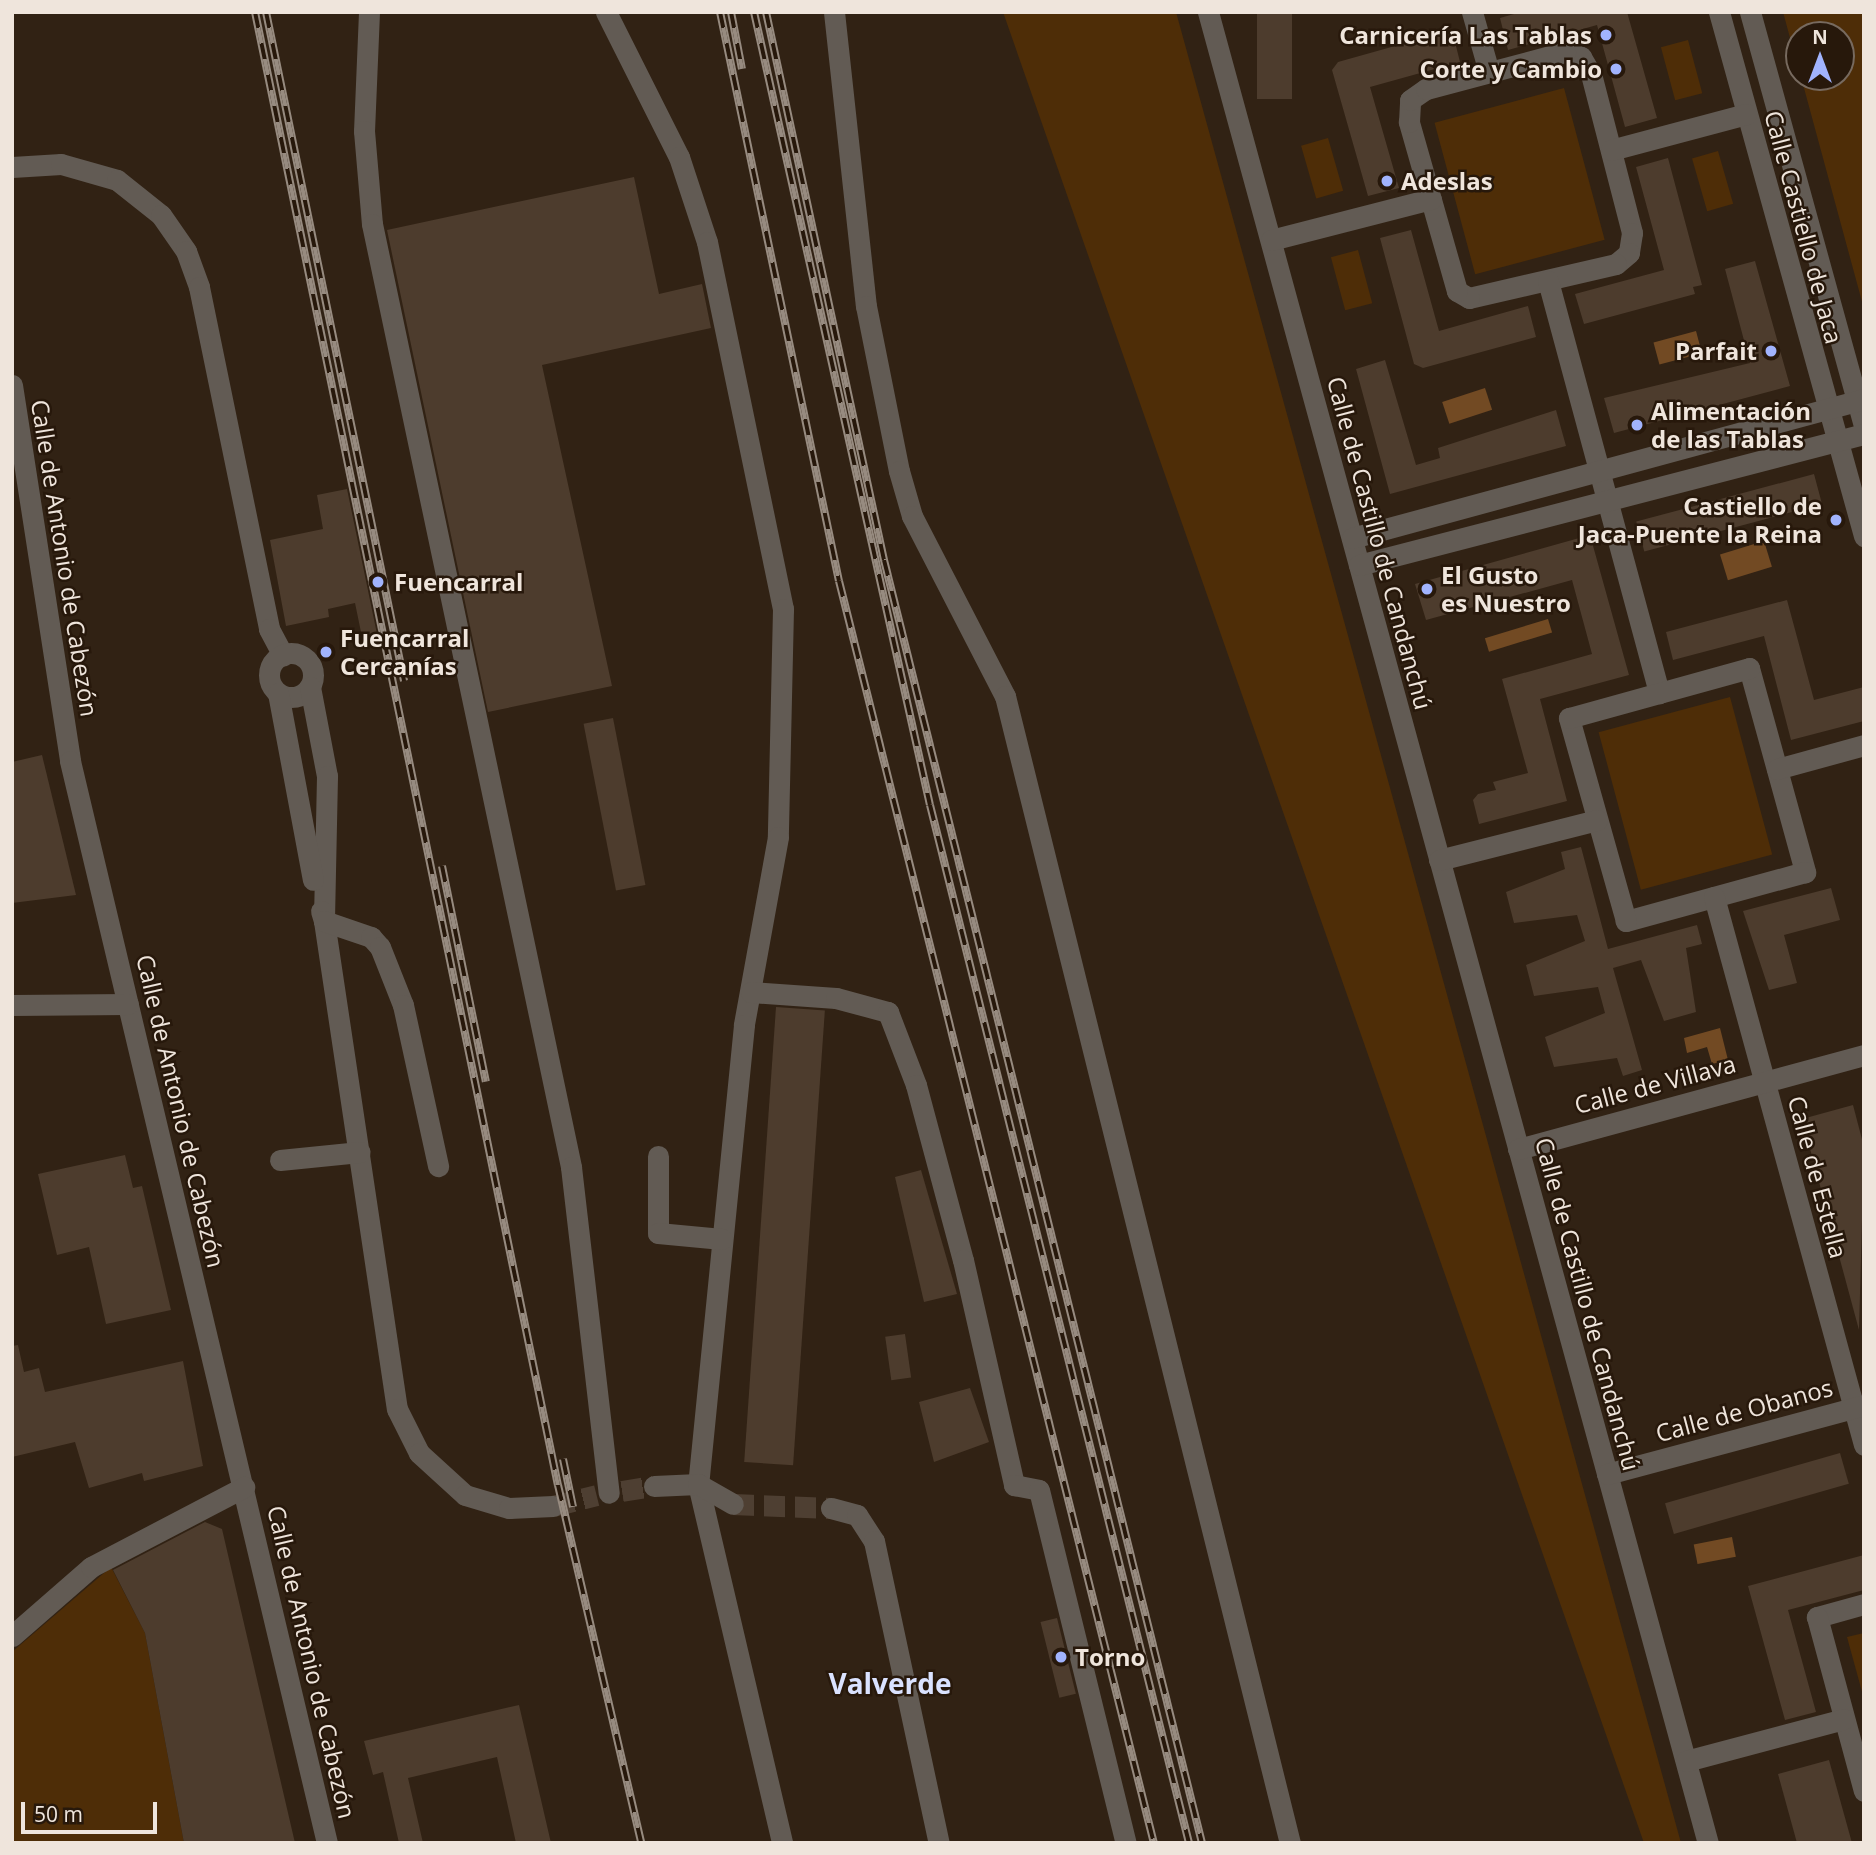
<!DOCTYPE html>
<meta charset="utf-8">
<style>
body{margin:0}
#map{position:relative;width:1876px;height:1855px;overflow:hidden;background:#312214;font-family:"Open Sans",sans-serif}
div>[style]{position:absolute}
[style*='--x']{left:calc(var(--x)*1px);top:calc(var(--y)*1px);width:calc(var(--w)*1px);rotate:calc(var(--a)*1deg)}
.green>*{inset:0;background:#4e2d07;transform-origin:0 0}
.water>*{inset:0;background:#724a23;transform-origin:0 0}
.building>*{inset:0;background:#4d3c2d;transform-origin:0 0}
.minor-tunnel>*{height:21px;margin-top:-10.5px;transform-origin:0;background:repeating-linear-gradient(90deg,#4e3f32 0 21px,transparent 0 31px)}
.minor>*{height:21px;margin:-10.5px;padding:0 10.5px;transform-origin:10.5px;border-radius:10.5px;background:#625b54}
.minor>.ring{margin:-10.5px;padding:0;box-sizing:content-box;background:none;border:21px solid #625b54;border-radius:50%}
.rail>*{height:8px;margin-top:-4px;transform-origin:0;background:repeating-linear-gradient(90deg,#27180b 0 16px,#978b80 0 32px);box-sizing:border-box;border-block:2px solid #978b80}
.dots>*{width:19px;height:19px;translate:-50% -50%;box-sizing:border-box;border:4px solid #27180b;border-radius:50%}
span{translate:-50% -50%;white-space:nowrap;text-align:center;line-height:1.15;-webkit-text-stroke:5px #27180b;paint-order:stroke}
.poi-label{font-size:24px;color:#efe5dc;font-weight:700}
.right{translate:-100% -50%;text-align:right}
.left{translate:0 -50%;text-align:left}
.street-label{font-size:24px;color:#efe5dc}
.quarter-label{font-size:28px;color:#dae2ff;font-weight:700}
.frame{position:absolute;inset:0;border:14px solid #efe5dc;pointer-events:none}
.north{position:absolute;left:1785px;top:21px;width:70px;height:70px;box-sizing:border-box;background:#27180b;border:2px solid #776a5f;border-radius:50%;rotate:0deg;font-size:19px;font-weight:700;line-height:28px;text-align:center;color:#efe5dc}
.north::after{content:'';display:block;margin:auto;width:24px;height:32px;background:#a1b3fd;clip-path:polygon(50% 0,100% 100%,50% 72%,0 100%)}
.scale{position:absolute;left:21px;top:1802px;width:136px;height:32px;box-sizing:border-box;border:4px solid #efe5dc;border-top:0;padding-left:9px;font-size:21px;line-height:24px;white-space:nowrap;color:#efe5dc;-webkit-text-stroke:5px #27180b;paint-order:stroke}
</style>
<div id="map">
<div class="green">
<i style="clip-path:polygon(1003px 12px,1176px 12px,1681px 1843px,1644px 1843px)"></i>
<i style="clip-path:polygon(1783px 12px,1864px 12px,1864px 309px,1801px 77px,1841px 77px,1841px 35px,1799px 35px,1799px 71px)"></i>
<i style="left:1688px;top:40px;width:55px;height:28px;rotate:75deg"></i>
<i style="left:1564px;top:88px;width:157px;height:134px;rotate:75deg"></i>
<i style="left:1328px;top:138px;width:55px;height:28px;rotate:74deg"></i>
<i style="left:1718px;top:151px;width:55px;height:27px;rotate:74deg"></i>
<i style="left:1358px;top:250px;width:55px;height:28px;rotate:75deg"></i>
<i style="left:1730px;top:697px;width:163px;height:136px;rotate:75deg"></i>
<i style="clip-path:polygon(111px 1567px,145px 1633px,184px 1843px,12px 1843px,12px 1652px)"></i>
<i style="clip-path:polygon(1864px 1633px,1864px 1699px,1847px 1637px)"></i>
</div>
<div class="water">
<i style="left:1696px;top:331px;width:23px;height:44px;rotate:75deg"></i>
<i style="left:1485px;top:388px;width:23px;height:45px;rotate:72deg"></i>
<i style="left:1764px;top:541px;width:27px;height:46px;rotate:73deg"></i>
<i style="left:1548px;top:619px;width:14px;height:66px;rotate:73deg"></i>
<i style="clip-path:polygon(1720px 1028px,1728px 1060px,1712px 1064px,1707px 1047px,1687px 1053px,1684px 1038px)"></i>
<i style="left:1732px;top:1537px;width:20px;height:39px;rotate:79deg"></i>
</div>
<div class="building">
<i style="left:1257px;top:12px;width:35px;height:87px"></i>
<i style="clip-path:polygon(1521px 12px,1627px 12px,1657px 118px,1625px 127px,1597px 25px,1508px 50px,1500px 18px)"></i>
<i style="clip-path:polygon(1452px 30px,1460px 62px,1370px 87px,1399px 188px,1368px 196px,1332px 70px,1338px 62px)"></i>
<i style="clip-path:polygon(1668px 158px,1702px 285px,1693px 287px,1695px 294px,1584px 324px,1575px 294px,1664px 270px,1636px 167px)"></i>
<i style="clip-path:polygon(634px 177px,659px 294px,702px 284px,711px 328px,542px 365px,612px 686px,488px 712px,387px 230px)"></i>
<i style="clip-path:polygon(1411px 230px,1439px 331px,1528px 306px,1536px 337px,1423px 368px,1414px 364px,1380px 238px)"></i>
<i style="clip-path:polygon(1755px 261px,1790px 386px,1614px 433px,1604px 398px,1750px 363px,1725px 269px)"></i>
<i style="clip-path:polygon(1385px 360px,1416px 465px,1440px 458px,1438px 448px,1556px 410px,1566px 446px,1390px 494px,1356px 369px)"></i>
<i style="left:1814px;top:474px;width:31px;height:184px;rotate:75deg"></i>
<i style="clip-path:polygon(347px 489px,377px 634px,362px 637px,355px 603px,328px 609px,329px 617px,286px 626px,270px 540px,323px 529px,317px 495px)"></i>
<i style="clip-path:polygon(1590px 535px,1629px 675px,1540px 699px,1567px 801px,1479px 824px,1473px 800px,1478px 794px,1496px 790px,1493px 782px,1528px 773px,1502px 679px,1592px 654px,1572px 580px,1426px 620px,1415px 584px)"></i>
<i style="clip-path:polygon(1787px 600px,1814px 700px,1864px 687px,1864px 721px,1791px 740px,1764px 636px,1673px 660px,1666px 632px)"></i>
<i style="left:613px;top:718px;width:170px;height:30px;rotate:79deg"></i>
<i style="clip-path:polygon(42px 755px,76px 895px,12px 903px,12px 762px)"></i>
<i style="clip-path:polygon(1581px 847px,1608px 949px,1697px 925px,1702px 944px,1686px 948px,1696px 1012px,1664px 1021px,1641px 960px,1613px 968px,1642px 1070px,1623px 1076px,1617px 1058px,1554px 1067px,1545px 1037px,1605px 1013px,1598px 987px,1534px 996px,1526px 965px,1585px 941px,1577px 915px,1514px 923px,1506px 892px,1565px 869px,1561px 852px)"></i>
<i style="clip-path:polygon(1831px 888px,1840px 920px,1784px 935px,1797px 983px,1769px 990px,1743px 911px)"></i>
<i style="left:776px;top:1007px;width:49px;height:456px;rotate:4deg"></i>
<i style="clip-path:polygon(1853px 1105px,1864px 1147px,1859px 1330px,1802px 1119px)"></i>
<i style="clip-path:polygon(125px 1155px,133px 1188px,142px 1186px,171px 1310px,106px 1324px,89px 1247px,57px 1255px,38px 1174px)"></i>
<i style="clip-path:polygon(921px 1170px,957px 1294px,924px 1302px,895px 1177px)"></i>
<i style="left:905px;top:1334px;width:44px;height:20px;rotate:82deg"></i>
<i style="clip-path:polygon(18px 1345px,24px 1372px,39px 1368px,45px 1392px,183px 1361px,203px 1466px,144px 1481px,142px 1473px,89px 1488px,75px 1442px,12px 1457px,12px 1346px)"></i>
<i style="clip-path:polygon(970px 1388px,989px 1442px,934px 1462px,919px 1402px)"></i>
<i style="left:1840px;top:1453px;width:32px;height:182px;rotate:74deg"></i>
<i style="clip-path:polygon(205px 1522px,222px 1529px,295px 1843px,184px 1843px,145px 1633px,113px 1570px)"></i>
<i style="clip-path:polygon(1864px 1555px,1864px 1590px,1788px 1610px,1816px 1712px,1785px 1720px,1748px 1586px)"></i>
<i style="left:1057px;top:1618px;width:78px;height:17px;rotate:76deg"></i>
<i style="clip-path:polygon(519px 1705px,551px 1843px,516px 1843px,497px 1757px,408px 1778px,423px 1843px,399px 1843px,383px 1772px,373px 1775px,364px 1741px)"></i>
<i style="clip-path:polygon(1829px 1760px,1852px 1843px,1797px 1843px,1778px 1774px)"></i>
</div>
<div class="minor-tunnel">
<i style="--x:622;--y:1491;--w:32;--a:-9"></i>
<i style="--x:733;--y:1504;--w:98;--a:2.3"></i>
<i style="--x:553;--y:1506;--w:45;--a:-14"></i>
</div>
<div class="minor">
<i style="--x:369;--y:12;--w:119;--a:92.4"></i>
<i style="--x:364;--y:131;--w:93;--a:85.1"></i>
<i style="--x:372;--y:224;--w:964;--a:78.08"></i>
<i style="--x:571;--y:1167;--w:328;--a:83.4"></i>
<i style="--x:606;--y:12;--w:162;--a:63.3"></i>
<i style="--x:679;--y:157;--w:89;--a:71.8"></i>
<i style="--x:707;--y:242;--w:375;--a:78.3"></i>
<i style="--x:783;--y:609;--w:228;--a:91.3"></i>
<i style="--x:778;--y:837;--w:191;--a:100.3"></i>
<i style="--x:744;--y:1025;--w:461;--a:95.7"></i>
<i style="--x:698;--y:1484;--w:369;--a:76.8"></i>
<i style="--x:834;--y:12;--w:296;--a:83.8"></i>
<i style="--x:866;--y:306;--w:168;--a:78.7"></i>
<i style="--x:899;--y:471;--w:47;--a:73.9"></i>
<i style="--x:912;--y:516;--w:203;--a:62.7"></i>
<i style="--x:1005;--y:696;--w:1182;--a:76.05"></i>
<i style="--x:1208;--y:12;--w:1898;--a:74.73"></i>
<i style="--x:1472;--y:12;--w:62;--a:74.2"></i>
<i style="--x:1719;--y:12;--w:544;--a:74.53"></i>
<i style="--x:1750;--y:12;--w:430;--a:74.6"></i>
<i style="--x:1565;--y:52;--w:17;--a:17"></i>
<i style="--x:1581;--y:57;--w:20;--a:60"></i>
<i style="--x:1591;--y:74;--w:164;--a:75.5"></i>
<i style="--x:1632;--y:233;--w:20;--a:99"></i>
<i style="--x:1629;--y:253;--w:17;--a:140"></i>
<i style="--x:1616;--y:264;--w:151;--a:167"></i>
<i style="--x:1469;--y:298;--w:14;--a:-150"></i>
<i style="--x:1457;--y:291;--w:176;--a:-105.9"></i>
<i style="--x:1409;--y:122;--w:22;--a:-87"></i>
<i style="--x:1410;--y:100;--w:19;--a:-35"></i>
<i style="--x:1426;--y:89;--w:144;--a:-14.9"></i>
<i style="--x:1611;--y:150;--w:140;--a:-14.9"></i>
<i style="--x:12;--y:167;--w:49;--a:-3.5"></i>
<i style="--x:61;--y:164;--w:58;--a:15.9"></i>
<i style="--x:117;--y:180;--w:56;--a:38.5"></i>
<i style="--x:161;--y:215;--w:44;--a:55.2"></i>
<i style="--x:186;--y:251;--w:38;--a:70"></i>
<i style="--x:199;--y:287;--w:349;--a:78.4"></i>
<i style="--x:269;--y:629;--w:30;--a:62"></i>
<i style="--x:1271;--y:240;--w:165;--a:-14.4"></i>
<i style="--x:1548;--y:281;--w:427;--a:74.9"></i>
<i style="--x:12;--y:385;--w:380;--a:81.2"></i>
<i style="--x:70;--y:761;--w:1112;--a:76.64"></i>
<i style="--x:1352;--y:538;--w:531;--a:-15.19"></i>
<i style="--x:1359;--y:565;--w:522;--a:-14.54"></i>
<i class="ring" style="left:269px;top:653px;width:23px;height:23px"></i>
<i style="--x:1749;--y:668;--w:212;--a:74.6"></i>
<i style="--x:1805;--y:872;--w:186;--a:164.7"></i>
<i style="--x:1626;--y:921;--w:211;--a:-105.7"></i>
<i style="--x:1569;--y:718;--w:187;--a:-15.5"></i>
<i style="--x:310;--y:687;--w:91;--a:79.2"></i>
<i style="--x:327;--y:776;--w:145;--a:91.2"></i>
<i style="--x:324;--y:921;--w:493;--a:81.5"></i>
<i style="--x:397;--y:1409;--w:49;--a:63.4"></i>
<i style="--x:419;--y:1453;--w:62;--a:42.4"></i>
<i style="--x:465;--y:1495;--w:46;--a:16.5"></i>
<i style="--x:509;--y:1508;--w:44;--a:-2.6"></i>
<i style="--x:278;--y:693;--w:190;--a:79.4"></i>
<i style="--x:1777;--y:769;--w:90;--a:-15.4"></i>
<i style="--x:1439;--y:860;--w:163;--a:-14.2"></i>
<i style="--x:1714;--y:897;--w:568;--a:74.69"></i>
<i style="--x:321;--y:911;--w:10;--a:73"></i>
<i style="--x:324;--y:921;--w:50;--a:18.8"></i>
<i style="--x:371;--y:937;--w:13;--a:48"></i>
<i style="--x:380;--y:947;--w:62;--a:68.4"></i>
<i style="--x:403;--y:1005;--w:165;--a:77.7"></i>
<i style="--x:751;--y:992;--w:85;--a:4"></i>
<i style="--x:836;--y:998;--w:54;--a:15.1"></i>
<i style="--x:888;--y:1012;--w:78;--a:69"></i>
<i style="--x:916;--y:1085;--w:181;--a:75"></i>
<i style="--x:963;--y:1260;--w:231;--a:77.2"></i>
<i style="--x:1014;--y:1485;--w:25;--a:11"></i>
<i style="--x:1039;--y:1490;--w:364;--a:76.2"></i>
<i style="--x:12;--y:1005;--w:116;--a:-0.5"></i>
<i style="--x:1518;--y:1149;--w:359;--a:-15.2"></i>
<i style="--x:658;--y:1156;--w:77;--a:90"></i>
<i style="--x:658;--y:1233;--w:64;--a:5.4"></i>
<i style="--x:280;--y:1160;--w:80;--a:-5.7"></i>
<i style="--x:1607;--y:1474;--w:266;--a:-15"></i>
<i style="--x:654;--y:1486;--w:44;--a:-2.6"></i>
<i style="--x:698;--y:1484;--w:40;--a:29.7"></i>
<i style="--x:831;--y:1508;--w:27;--a:15"></i>
<i style="--x:857;--y:1515;--w:31;--a:57"></i>
<i style="--x:874;--y:1541;--w:309;--a:77.9"></i>
<i style="--x:1864;--y:1604;--w:49;--a:164.5"></i>
<i style="--x:1817;--y:1617;--w:180;--a:74.9"></i>
<i style="--x:12;--y:1636;--w:105;--a:-41.1"></i>
<i style="--x:91;--y:1567;--w:173;--a:-27.6"></i>
<i style="--x:1686;--y:1761;--w:163;--a:-14.9"></i>
</div>
<div class="rail">
<i style="--x:255;--y:12;--w:1504;--a:78.38"></i>
<i style="--x:558;--y:1485;--w:367;--a:76.9"></i>
<i style="--x:266;--y:12;--w:683;--a:78.34"></i>
<i style="--x:720;--y:12;--w:581;--a:78.19"></i>
<i style="--x:839;--y:581;--w:1301;--a:75.99"></i>
<i style="--x:731;--y:12;--w:58;--a:79.1"></i>
<i style="--x:754;--y:12;--w:812;--a:77.49"></i>
<i style="--x:930;--y:805;--w:1070;--a:75.99"></i>
<i style="--x:766;--y:12;--w:561;--a:77.85"></i>
<i style="--x:884;--y:560;--w:1322;--a:76.08"></i>
<i style="--x:442;--y:866;--w:220;--a:78.5"></i>
<i style="--x:563;--y:1459;--w:49;--a:78.2"></i>
</div>
<div class="dots">
<i style="left:1606px;top:35px;background:#a1b3fd"></i>
<i style="left:1616px;top:69px;background:#a1b3fd"></i>
<i style="left:1387px;top:181px;background:#a1b3fd"></i>
<i style="left:1771px;top:351px;background:#a1b3fd"></i>
<i style="left:1637px;top:425px;background:#a1b3fd"></i>
<i style="left:1836px;top:520px;background:#a1b3fd"></i>
<i style="left:378px;top:582px;background:#a1b3fd"></i>
<i style="left:1427px;top:589px;background:#a1b3fd"></i>
<i style="left:326px;top:652px;background:#a1b3fd"></i>
<i style="left:1061px;top:1657px;background:#a1b3fd"></i>
</div>
<div class="poi-label">
<span class="right" style="left:1592px;top:35px">Carnicería Las Tablas</span>
<span class="right" style="left:1602px;top:69px">Corte y Cambio</span>
<span class="left" style="left:1401px;top:181px">Adeslas</span>
<span class="right" style="left:1757px;top:351px">Parfait</span>
<span class="left" style="left:1651px;top:425px">Alimentación<br>de las Tablas</span>
<span class="right" style="left:1822px;top:520px">Castiello de<br>Jaca-Puente la Reina</span>
<span class="left" style="left:1441px;top:589px">El Gusto<br>es Nuestro</span>
<span class="left" style="left:394px;top:582px">Fuencarral</span>
<span class="left" style="left:340px;top:652px">Fuencarral<br>Cercanías</span>
<span class="left" style="left:1075px;top:1657px">Torno</span>
</div>
<div class="street-label">
<span style="left:1804px;top:227px;rotate:75deg">Calle Castiello de Jaca</span>
<span style="left:1380px;top:543px;rotate:75deg">Calle de Castillo de Candanchú</span>
<span style="left:65px;top:558px;rotate:81deg">Calle de Antonio de Cabezón</span>
<span style="left:1655px;top:1084px;rotate:-15deg">Calle de Villava</span>
<span style="left:181px;top:1111px;rotate:77deg">Calle de Antonio de Cabezón</span>
<span style="left:1818px;top:1177px;rotate:75deg">Calle de Estella</span>
<span style="left:1588px;top:1304px;rotate:75deg">Calle de Castillo de Candanchú</span>
<span style="left:1744px;top:1410px;rotate:-15deg">Calle de Obanos</span>
<span style="left:312px;top:1662px;rotate:77deg">Calle de Antonio de Cabezón</span>
</div>
<div class="quarter-label">
<span style="left:890px;top:1683px">Valverde</span>
</div>
<div class="frame"></div>
<div class="north">N</div>
<div class="scale">50 m</div>
</div>
